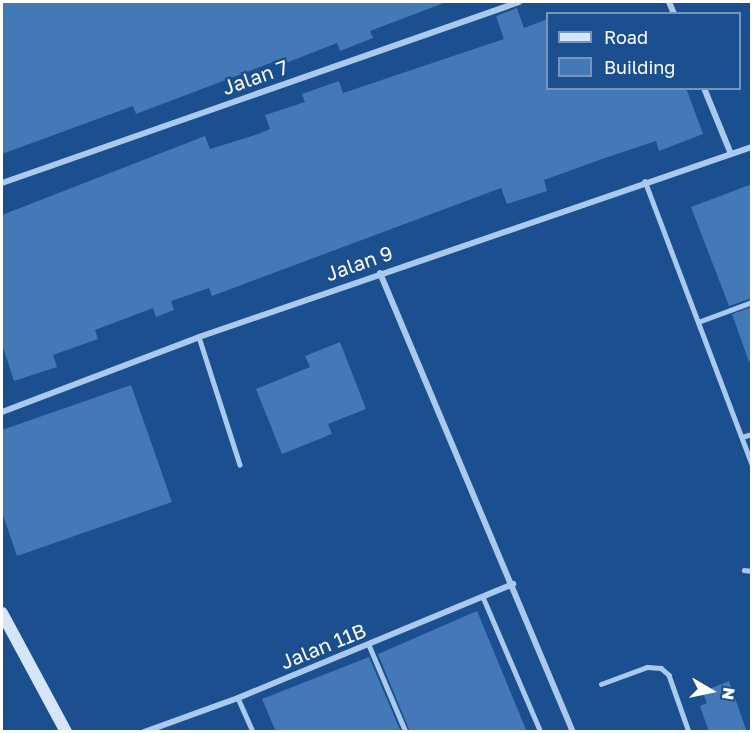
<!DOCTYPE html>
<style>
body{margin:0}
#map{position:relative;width:753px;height:733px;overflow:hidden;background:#1b4f8f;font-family:"Golos Text",sans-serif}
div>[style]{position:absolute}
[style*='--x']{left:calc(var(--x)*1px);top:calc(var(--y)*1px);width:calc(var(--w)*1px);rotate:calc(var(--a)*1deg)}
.building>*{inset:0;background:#4478b7}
.lane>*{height:4.5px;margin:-2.25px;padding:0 2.25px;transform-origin:2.25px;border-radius:2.25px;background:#a9c9ee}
.street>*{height:6px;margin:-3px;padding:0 3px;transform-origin:3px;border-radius:3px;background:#a9c9ee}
.secondary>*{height:12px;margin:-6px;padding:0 6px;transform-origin:6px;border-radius:6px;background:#d6e6fa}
span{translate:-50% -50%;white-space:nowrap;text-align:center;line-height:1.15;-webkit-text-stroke:5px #1b4f8f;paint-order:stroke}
.street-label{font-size:20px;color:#fff}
.frame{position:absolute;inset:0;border:3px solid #fff;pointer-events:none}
.legend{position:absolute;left:546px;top:12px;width:195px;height:78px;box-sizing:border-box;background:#1b4f8f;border:2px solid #7695bc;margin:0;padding:8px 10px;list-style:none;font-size:18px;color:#fff}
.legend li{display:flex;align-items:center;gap:12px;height:30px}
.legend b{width:30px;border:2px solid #7695bc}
.north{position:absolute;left:681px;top:661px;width:60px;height:60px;-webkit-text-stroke:4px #1b4f8f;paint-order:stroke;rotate:99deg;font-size:16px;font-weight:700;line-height:24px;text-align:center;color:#fff}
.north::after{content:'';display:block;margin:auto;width:21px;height:27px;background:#fff;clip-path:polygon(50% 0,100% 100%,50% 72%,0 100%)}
</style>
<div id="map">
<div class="building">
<i style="clip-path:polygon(2px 2px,444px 2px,444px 3px,370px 31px,373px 38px,340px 51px,337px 43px,286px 63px,284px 58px,136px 114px,133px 106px,2px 154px)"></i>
<i style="clip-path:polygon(517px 8px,524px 28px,548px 19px,548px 88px,686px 88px,703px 134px,659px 151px,656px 141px,602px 159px,544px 180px,547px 191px,507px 204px,501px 188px,212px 296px,209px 288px,171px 301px,174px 310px,156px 317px,153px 308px,95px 330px,98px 339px,53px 355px,57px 367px,14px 381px,2px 344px,2px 215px,205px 136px,210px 149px,258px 134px,270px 129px,265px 115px,305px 102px,302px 94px,339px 81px,343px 93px,504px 39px,496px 16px)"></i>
<i style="clip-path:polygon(752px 184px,752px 298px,729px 306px,691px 207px)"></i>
<i style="clip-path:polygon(752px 307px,752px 362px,749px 362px,732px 314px)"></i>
<i style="clip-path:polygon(340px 342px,366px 409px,328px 424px,332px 434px,282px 454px,256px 389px,310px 367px,305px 356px)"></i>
<i style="clip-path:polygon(131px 385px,172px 502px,17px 556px,2px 512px,2px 430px)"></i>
<i style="clip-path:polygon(477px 611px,527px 732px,410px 732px,378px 654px)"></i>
<i style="clip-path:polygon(369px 657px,401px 732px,276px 732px,262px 699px)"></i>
<i style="clip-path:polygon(729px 681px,747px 732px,709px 732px,700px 706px,707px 703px,702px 692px)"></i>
</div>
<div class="lane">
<i style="--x:645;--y:181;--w:303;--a:69.3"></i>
<i style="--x:698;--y:322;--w:58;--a:-20.3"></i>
<i style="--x:199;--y:337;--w:134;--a:72.2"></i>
<i style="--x:742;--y:437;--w:10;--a:-17"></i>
<i style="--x:744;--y:570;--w:8;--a:7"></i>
<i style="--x:483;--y:597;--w:147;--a:66.8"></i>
<i style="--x:369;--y:645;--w:95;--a:67"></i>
<i style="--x:601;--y:684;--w:49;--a:-20.3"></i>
<i style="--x:647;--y:667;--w:14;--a:4"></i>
<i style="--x:661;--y:668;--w:11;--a:41"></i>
<i style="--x:669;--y:675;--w:60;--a:70.7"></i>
<i style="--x:238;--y:698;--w:37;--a:66"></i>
</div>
<div class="street">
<i style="--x:669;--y:2;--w:13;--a:67"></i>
<i style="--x:704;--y:88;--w:71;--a:67.8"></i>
<i style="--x:2;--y:183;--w:548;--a:-19.29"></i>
<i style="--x:380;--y:273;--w:498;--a:67.2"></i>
<i style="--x:2;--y:412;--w:211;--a:-20.8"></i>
<i style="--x:199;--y:337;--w:585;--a:-18.96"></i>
<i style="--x:144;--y:732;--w:100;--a:-19.9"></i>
<i style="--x:238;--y:698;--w:298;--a:-22.5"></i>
</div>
<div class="secondary">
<i style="--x:2;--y:613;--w:135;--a:61.7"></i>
</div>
<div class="street-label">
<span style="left:255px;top:77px;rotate:-19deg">Jalan 7</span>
<span style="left:359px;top:263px;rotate:-19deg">Jalan 9</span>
<span style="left:323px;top:646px;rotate:-22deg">Jalan 11B</span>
</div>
<div class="frame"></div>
<ul class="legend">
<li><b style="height:8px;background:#d6e6fa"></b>Road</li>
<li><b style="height:16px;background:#4478b7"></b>Building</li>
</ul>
<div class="north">N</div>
</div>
